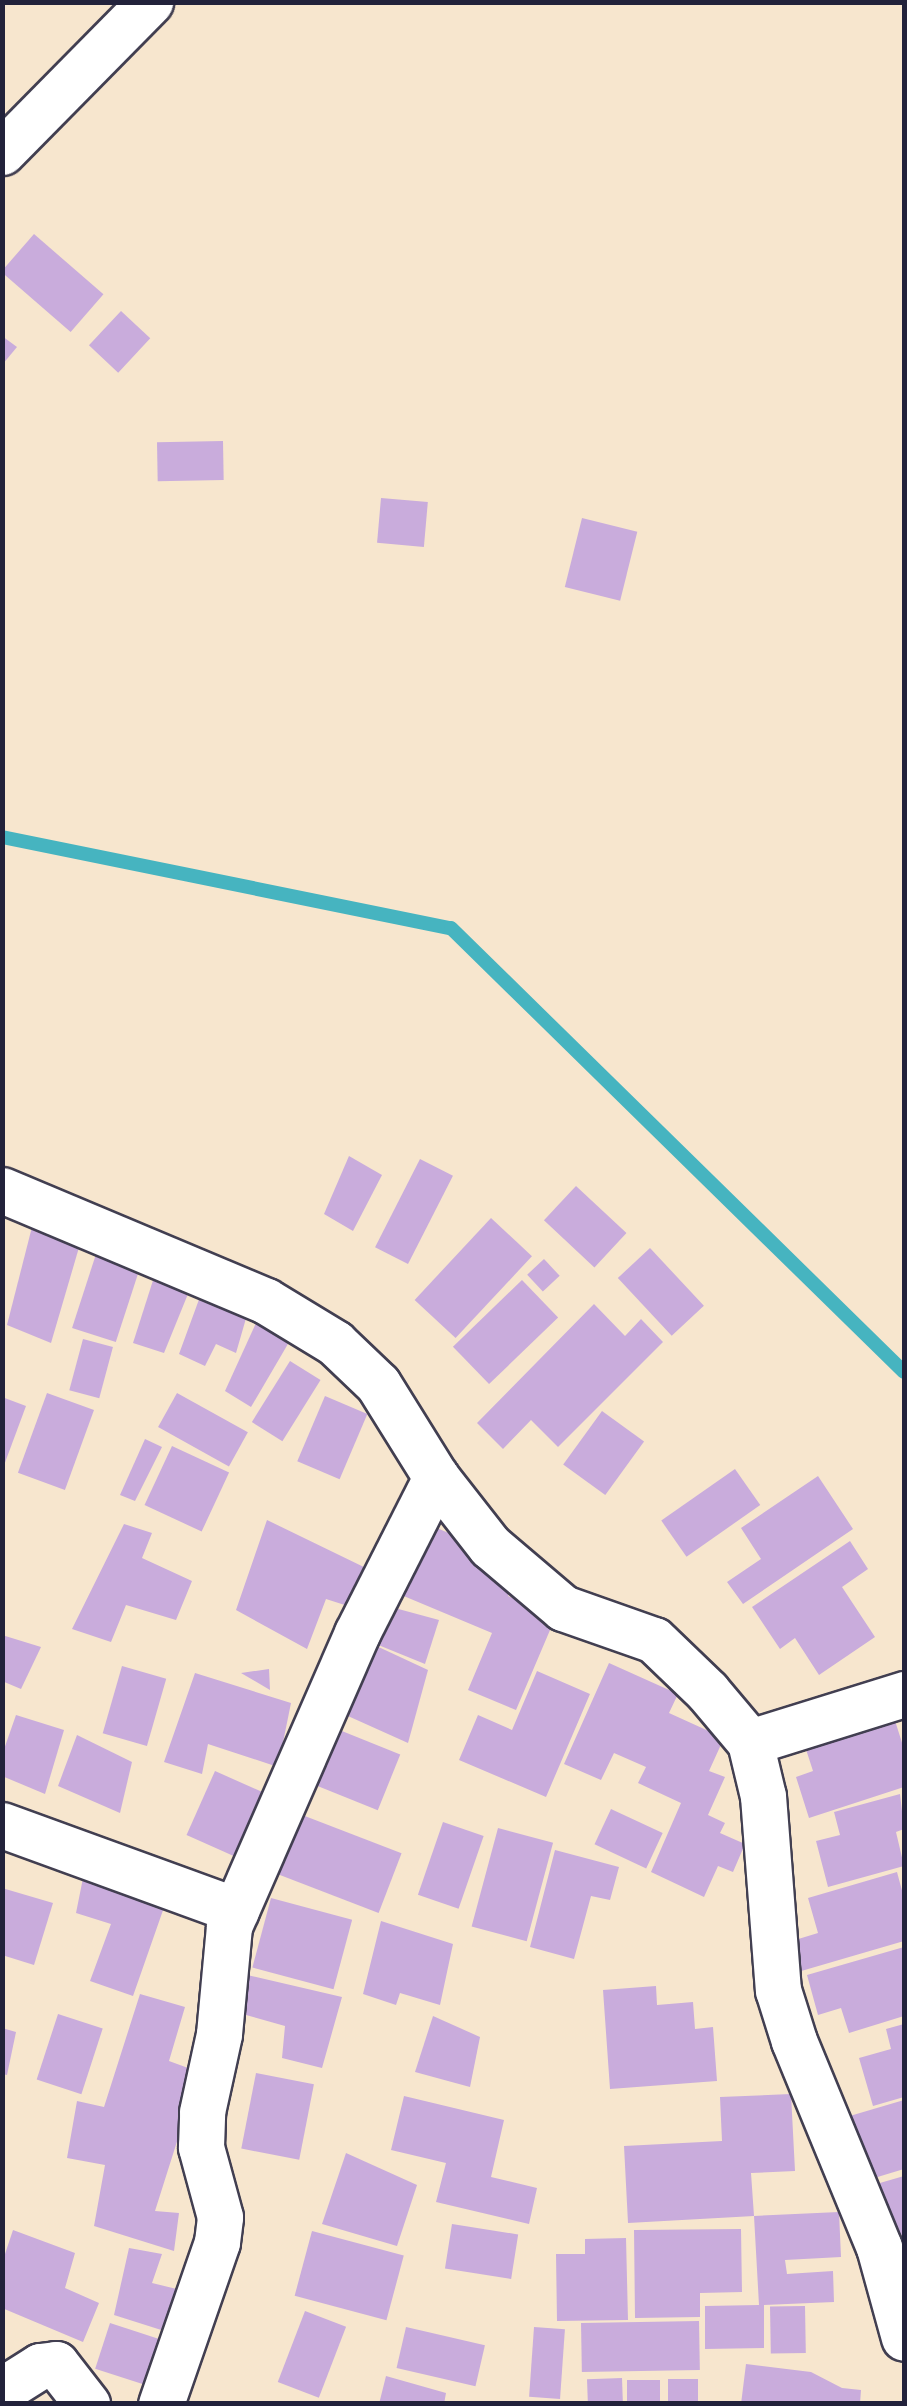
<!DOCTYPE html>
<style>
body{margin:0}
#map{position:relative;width:907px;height:2406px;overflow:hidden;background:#f7e6ce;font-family:Vollkorn,serif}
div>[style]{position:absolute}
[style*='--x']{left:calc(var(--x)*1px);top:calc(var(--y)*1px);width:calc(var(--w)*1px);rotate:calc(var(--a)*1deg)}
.stream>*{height:14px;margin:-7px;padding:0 7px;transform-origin:7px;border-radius:7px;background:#46b4c0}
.building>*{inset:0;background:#c9acdc;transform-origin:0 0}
.roads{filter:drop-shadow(2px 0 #423f51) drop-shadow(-2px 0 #423f51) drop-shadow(0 2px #423f51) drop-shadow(0 -2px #423f51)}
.minor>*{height:45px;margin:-22.5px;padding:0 22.5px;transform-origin:22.5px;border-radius:22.5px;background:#fff}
span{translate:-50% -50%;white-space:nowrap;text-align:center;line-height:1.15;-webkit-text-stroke:8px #fcf5e5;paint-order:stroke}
.frame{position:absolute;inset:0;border:5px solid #22223b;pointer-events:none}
</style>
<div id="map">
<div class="stream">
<i style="--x:2;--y:837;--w:458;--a:11.5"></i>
<i style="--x:451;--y:928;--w:634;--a:44.43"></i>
</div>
<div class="building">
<i style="left:34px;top:234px;width:92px;height:50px;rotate:41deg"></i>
<i style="left:121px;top:311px;width:40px;height:47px;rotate:43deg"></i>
<i style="clip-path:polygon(2px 336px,17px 347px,2px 365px)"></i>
<i style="left:223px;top:441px;width:39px;height:66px;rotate:89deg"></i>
<i style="left:381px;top:498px;width:47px;height:45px;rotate:5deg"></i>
<i style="left:582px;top:518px;width:57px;height:71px;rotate:14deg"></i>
<i style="clip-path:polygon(349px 1156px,382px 1175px,353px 1231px,324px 1214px)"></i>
<i style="left:420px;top:1159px;width:37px;height:99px;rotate:27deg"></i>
<i style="left:576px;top:1186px;width:69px;height:47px;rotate:43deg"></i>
<i style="left:491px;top:1218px;width:56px;height:112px;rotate:43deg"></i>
<i style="clip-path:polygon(32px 1227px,80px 1244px,51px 1343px,7px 1325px)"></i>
<i style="left:98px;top:1248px;width:46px;height:84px;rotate:18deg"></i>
<i style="left:650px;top:1248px;width:79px;height:44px;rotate:47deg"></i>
<i style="left:544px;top:1259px;width:23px;height:23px;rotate:47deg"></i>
<i style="clip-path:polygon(156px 1271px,192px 1284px,164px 1353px,133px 1343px)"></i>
<i style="left:522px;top:1280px;width:52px;height:96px;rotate:46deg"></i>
<i style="clip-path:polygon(201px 1294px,249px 1308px,236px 1353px,216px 1344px,205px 1366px,179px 1354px)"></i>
<i style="clip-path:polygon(594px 1304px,625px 1336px,641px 1319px,663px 1342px,558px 1447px,531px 1420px,503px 1449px,477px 1423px)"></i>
<i style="clip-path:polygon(256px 1323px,292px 1337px,251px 1407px,225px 1391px)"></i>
<i style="left:83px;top:1339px;width:31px;height:53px;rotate:15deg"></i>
<i style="left:290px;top:1361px;width:36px;height:72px;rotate:32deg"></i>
<i style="left:47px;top:1393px;width:50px;height:85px;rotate:20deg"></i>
<i style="left:177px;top:1393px;width:81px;height:39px;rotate:29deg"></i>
<i style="left:325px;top:1396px;width:46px;height:71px;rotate:23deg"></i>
<i style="clip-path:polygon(2px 1397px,26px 1406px,3px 1468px,2px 1468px)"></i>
<i style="left:602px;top:1411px;width:52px;height:66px;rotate:36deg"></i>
<i style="clip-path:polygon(145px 1439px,162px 1447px,135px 1501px,120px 1495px)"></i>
<i style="left:172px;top:1446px;width:63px;height:65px;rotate:25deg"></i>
<i style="left:735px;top:1469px;width:44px;height:90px;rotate:55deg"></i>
<i style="clip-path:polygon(818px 1476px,853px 1529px,743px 1604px,727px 1582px,761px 1559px,741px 1528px)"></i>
<i style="clip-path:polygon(416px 1519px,481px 1547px,517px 1573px,508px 1596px,556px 1616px,516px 1710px,468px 1690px,492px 1633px,387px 1589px)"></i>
<i style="clip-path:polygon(267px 1520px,370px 1570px,351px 1607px,326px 1599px,307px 1649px,236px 1610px)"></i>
<i style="clip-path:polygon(124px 1524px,152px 1533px,142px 1558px,192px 1581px,176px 1620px,126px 1605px,111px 1642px,72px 1629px)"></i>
<i style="clip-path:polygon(850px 1541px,868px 1569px,842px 1587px,875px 1637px,819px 1675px,795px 1638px,780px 1649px,752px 1607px)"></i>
<i style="clip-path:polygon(380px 1604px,439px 1620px,425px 1664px,366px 1640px)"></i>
<i style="clip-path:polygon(2px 1635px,41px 1647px,21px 1689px,2px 1681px)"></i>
<i style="clip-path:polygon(370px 1643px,428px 1670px,408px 1743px,339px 1712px)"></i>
<i style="clip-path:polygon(609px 1663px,678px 1694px,669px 1713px,724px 1738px,709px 1771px,725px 1777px,708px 1815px,725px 1823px,720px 1833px,745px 1844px,733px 1872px,718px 1866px,704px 1897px,651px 1872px,681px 1803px,638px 1783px,646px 1767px,614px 1753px,601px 1780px,564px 1764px)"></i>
<i style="left:122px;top:1666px;width:46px;height:70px;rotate:16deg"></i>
<i style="clip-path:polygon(269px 1669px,270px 1690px,241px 1673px)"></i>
<i style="clip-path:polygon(537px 1671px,590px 1694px,546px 1797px,459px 1760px,478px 1715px,512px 1730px)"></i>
<i style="clip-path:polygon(195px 1673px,291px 1703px,278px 1767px,208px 1744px,202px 1774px,164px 1762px)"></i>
<i style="clip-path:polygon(891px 1708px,904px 1749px,904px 1787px,809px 1818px,796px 1777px,813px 1771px,802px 1737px)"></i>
<i style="clip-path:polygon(16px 1715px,64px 1730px,45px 1794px,2px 1776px,2px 1755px)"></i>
<i style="left:327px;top:1725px;width:79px;height:60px;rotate:22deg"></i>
<i style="clip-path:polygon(77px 1735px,132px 1762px,120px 1813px,58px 1786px)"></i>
<i style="left:215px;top:1771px;width:62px;height:70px;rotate:24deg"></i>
<i style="clip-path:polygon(900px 1794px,904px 1829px,896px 1832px,904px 1866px,828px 1887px,816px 1841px,840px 1835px,834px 1812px)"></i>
<i style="left:611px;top:1809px;width:57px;height:39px;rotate:25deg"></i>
<i style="left:297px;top:1813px;width:112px;height:64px;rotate:21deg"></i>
<i style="left:443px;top:1822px;width:43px;height:77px;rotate:19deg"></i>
<i style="left:498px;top:1828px;width:57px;height:102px;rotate:15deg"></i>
<i style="clip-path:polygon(555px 1850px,619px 1867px,610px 1900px,591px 1896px,574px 1959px,530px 1947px)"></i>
<i style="clip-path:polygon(85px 1868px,168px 1896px,133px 1996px,90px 1981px,111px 1924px,76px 1913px)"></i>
<i style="clip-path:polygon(897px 1872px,904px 1898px,904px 1941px,791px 1974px,782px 1944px,818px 1933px,808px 1898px)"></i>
<i style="clip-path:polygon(2px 1888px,53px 1903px,34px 1965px,2px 1955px)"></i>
<i style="left:271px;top:1898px;width:84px;height:72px;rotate:15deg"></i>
<i style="clip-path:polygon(381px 1921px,453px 1944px,440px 2005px,400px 1993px,396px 2005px,363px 1994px)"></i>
<i style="clip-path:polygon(904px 1947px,904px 2016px,849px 2033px,841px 2008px,818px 2015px,807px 1975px)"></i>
<i style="clip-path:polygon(247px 1975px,342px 1997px,322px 2068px,282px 2058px,285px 2026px,246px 2015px)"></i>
<i style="clip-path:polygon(656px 1986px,657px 2005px,693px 2002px,695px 2029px,713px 2027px,717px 2081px,610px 2089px,603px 1990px)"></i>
<i style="clip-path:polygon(140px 1994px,185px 2007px,169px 2061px,199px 2072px,155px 2211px,179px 2213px,174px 2251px,94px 2226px,105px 2165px,67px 2158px,77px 2101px,104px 2107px)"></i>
<i style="left:58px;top:2014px;width:47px;height:69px;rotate:18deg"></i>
<i style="clip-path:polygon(433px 2016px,480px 2037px,470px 2087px,415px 2072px)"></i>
<i style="clip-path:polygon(904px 2024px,904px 2097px,873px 2106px,859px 2058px,891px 2049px,886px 2029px)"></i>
<i style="clip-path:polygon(2px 2028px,16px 2032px,7px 2075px,2px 2074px)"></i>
<i style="left:256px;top:2073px;width:59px;height:77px;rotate:11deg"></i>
<i style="clip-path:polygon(791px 2094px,795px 2171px,751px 2173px,754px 2216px,628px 2223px,624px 2146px,722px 2141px,720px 2097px)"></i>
<i style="clip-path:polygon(404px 2096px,504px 2120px,491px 2177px,537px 2188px,529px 2224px,436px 2202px,446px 2163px,391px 2150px)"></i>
<i style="clip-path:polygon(904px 2100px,904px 2169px,861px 2182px,843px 2118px)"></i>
<i style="clip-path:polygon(346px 2153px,417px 2185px,397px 2246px,322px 2224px)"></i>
<i style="clip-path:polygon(904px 2176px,904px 2234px,889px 2239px,873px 2185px)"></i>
<i style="clip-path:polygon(839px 2212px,841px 2257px,785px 2260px,787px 2274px,833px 2271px,834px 2302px,764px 2305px,764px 2348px,705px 2349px,705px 2306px,759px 2305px,754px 2216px)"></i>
<i style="left:452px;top:2224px;width:67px;height:45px;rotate:9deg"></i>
<i style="clip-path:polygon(741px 2229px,742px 2292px,700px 2293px,700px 2317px,635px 2318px,634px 2230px)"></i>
<i style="clip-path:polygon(13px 2230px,75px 2253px,65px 2288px,99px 2303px,83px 2342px,2px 2308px,2px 2263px)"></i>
<i style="left:312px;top:2231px;width:95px;height:67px;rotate:15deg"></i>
<i style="clip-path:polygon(626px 2238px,628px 2320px,557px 2321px,556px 2254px,585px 2254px,585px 2239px)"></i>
<i style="clip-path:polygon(129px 2248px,162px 2254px,152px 2283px,189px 2292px,177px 2335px,114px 2315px)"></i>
<i style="left:805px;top:2306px;width:47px;height:35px;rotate:89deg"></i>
<i style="left:305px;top:2311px;width:44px;height:76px;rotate:21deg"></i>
<i style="left:699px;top:2321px;width:49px;height:118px;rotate:89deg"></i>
<i style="left:110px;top:2323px;width:71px;height:48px;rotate:18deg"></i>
<i style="left:406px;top:2327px;width:81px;height:42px;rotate:13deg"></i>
<i style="left:534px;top:2327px;width:31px;height:70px;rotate:4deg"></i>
<i style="clip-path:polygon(746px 2364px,811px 2372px,842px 2388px,861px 2390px,860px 2404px,741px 2404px)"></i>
<i style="clip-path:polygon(386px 2376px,446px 2393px,444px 2404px,379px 2404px)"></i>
<i style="left:622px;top:2378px;width:26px;height:35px;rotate:88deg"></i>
<i style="left:698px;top:2379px;width:25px;height:30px;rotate:90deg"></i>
<i style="left:627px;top:2380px;width:33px;height:24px"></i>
</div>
<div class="roads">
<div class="minor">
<i style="--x:2;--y:152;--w:211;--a:-45.4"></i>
<i style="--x:2;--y:1190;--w:286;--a:22.8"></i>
<i style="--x:266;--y:1301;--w:81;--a:31.3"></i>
<i style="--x:335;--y:1343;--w:59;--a:43.6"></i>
<i style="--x:378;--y:1384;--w:110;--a:58.1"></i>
<i style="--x:436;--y:1477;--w:88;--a:52"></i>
<i style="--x:490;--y:1546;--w:96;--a:40.3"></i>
<i style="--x:563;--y:1608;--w:96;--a:19.4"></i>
<i style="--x:654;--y:1640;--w:74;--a:43.9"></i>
<i style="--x:707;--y:1691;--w:67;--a:49.9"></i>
<i style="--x:750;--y:1742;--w:56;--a:76.5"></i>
<i style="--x:763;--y:1796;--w:195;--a:85.6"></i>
<i style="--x:778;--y:1990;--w:53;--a:72.6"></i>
<i style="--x:794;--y:2041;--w:223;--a:67.6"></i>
<i style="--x:879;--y:2247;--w:94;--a:74.6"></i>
<i style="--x:750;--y:1742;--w:161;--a:-17.3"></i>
<i style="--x:2;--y:1825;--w:249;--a:20"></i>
<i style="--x:2;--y:2390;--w:45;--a:-32.3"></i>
<i style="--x:40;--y:2366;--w:16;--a:-7"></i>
<i style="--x:56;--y:2364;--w:51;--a:52.2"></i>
<i style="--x:161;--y:2404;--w:171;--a:-70.9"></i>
<i style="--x:217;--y:2242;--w:25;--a:-83"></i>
<i style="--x:220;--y:2217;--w:73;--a:-105.2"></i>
<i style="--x:201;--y:2147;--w:35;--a:-88"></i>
<i style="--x:202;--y:2112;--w:80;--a:-77.7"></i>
<i style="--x:219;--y:2034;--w:108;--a:-84.7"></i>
<i style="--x:229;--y:1926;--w:320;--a:-66.4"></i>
<i style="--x:357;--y:1633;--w:175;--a:-63.1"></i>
</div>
</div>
<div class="frame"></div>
</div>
